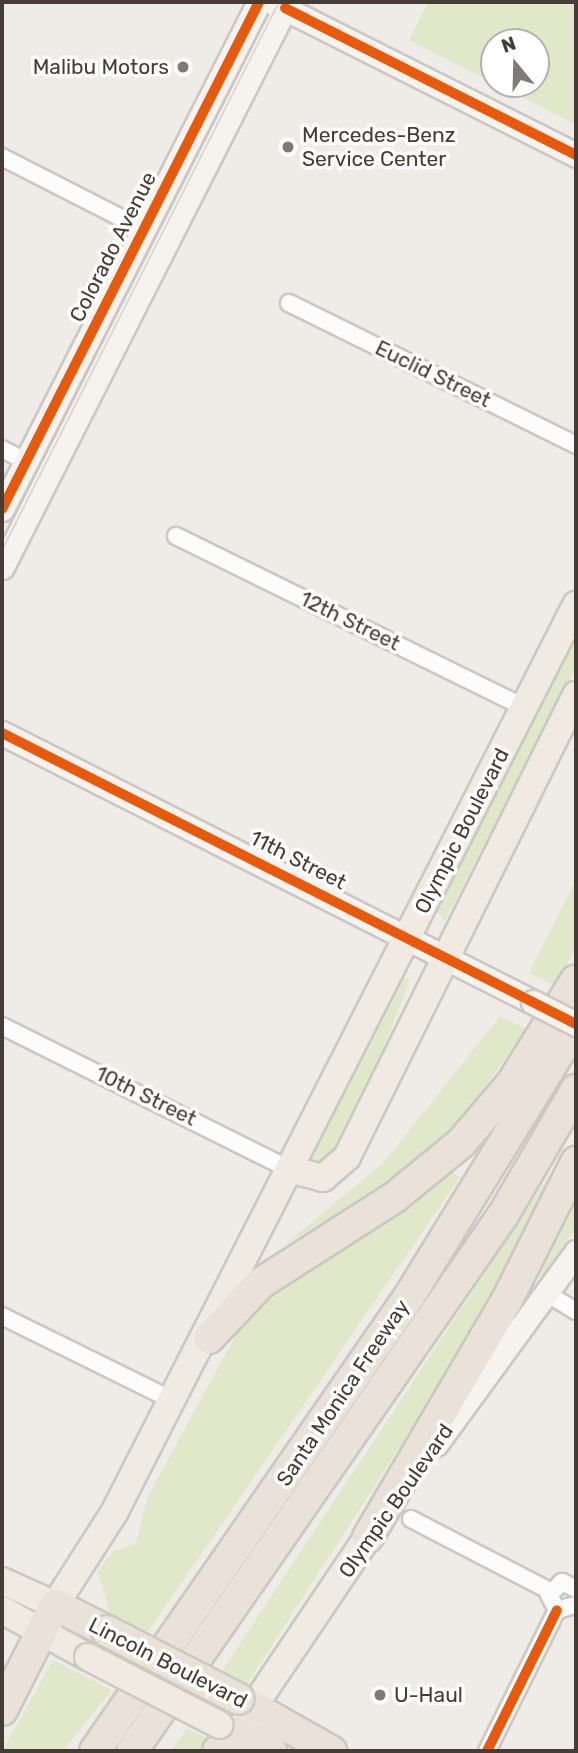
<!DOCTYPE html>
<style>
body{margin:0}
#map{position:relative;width:578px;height:1753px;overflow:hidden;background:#efece8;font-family:Rubik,sans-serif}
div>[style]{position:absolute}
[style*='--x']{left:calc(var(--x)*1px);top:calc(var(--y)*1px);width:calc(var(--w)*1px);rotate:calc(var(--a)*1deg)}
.green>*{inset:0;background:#e0e8c9}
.roads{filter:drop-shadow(2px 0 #cbc8c4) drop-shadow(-2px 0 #cbc8c4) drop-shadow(0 2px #cbc8c4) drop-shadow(0 -2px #cbc8c4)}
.street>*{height:16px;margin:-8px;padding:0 8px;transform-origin:8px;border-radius:8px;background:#fdfcfc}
.secondary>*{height:23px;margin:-11.5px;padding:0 11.5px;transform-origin:11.5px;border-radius:11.5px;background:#f6f3ee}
.primary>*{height:26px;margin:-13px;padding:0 13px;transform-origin:13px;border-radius:13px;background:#f0eae3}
.highway>*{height:30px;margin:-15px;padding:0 15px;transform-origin:15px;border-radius:15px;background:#eae2d9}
.tram>*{height:2px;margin:-1px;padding:0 1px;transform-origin:1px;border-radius:1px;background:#d9d8d8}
.bridges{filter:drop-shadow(2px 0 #cfc9c1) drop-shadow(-2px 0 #cfc9c1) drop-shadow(0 2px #cfc9c1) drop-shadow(0 -2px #cfc9c1)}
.secondary-bridge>*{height:23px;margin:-11.5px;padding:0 11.5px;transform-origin:11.5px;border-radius:11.5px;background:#f6f3ee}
.primary-bridge>*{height:26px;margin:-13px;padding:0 13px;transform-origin:13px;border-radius:13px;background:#f0eae3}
.highway-bridge>*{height:30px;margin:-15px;padding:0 15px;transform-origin:15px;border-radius:15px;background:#eae2d9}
.cycleway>*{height:10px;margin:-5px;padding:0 5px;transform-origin:5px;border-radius:5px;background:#e8590c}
.dots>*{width:19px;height:19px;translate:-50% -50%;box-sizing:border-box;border:4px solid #fff;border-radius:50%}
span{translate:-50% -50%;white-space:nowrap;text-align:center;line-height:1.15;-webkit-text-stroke:7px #fff;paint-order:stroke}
.poi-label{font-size:21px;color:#443c35}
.right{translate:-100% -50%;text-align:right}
.left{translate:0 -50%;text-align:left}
.street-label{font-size:21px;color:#443c35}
.frame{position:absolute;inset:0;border:4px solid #443c35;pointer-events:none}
.north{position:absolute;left:480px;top:28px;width:70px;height:70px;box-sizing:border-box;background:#fff;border:2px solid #b4b1ae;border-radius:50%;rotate:341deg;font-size:19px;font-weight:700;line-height:28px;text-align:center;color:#443c35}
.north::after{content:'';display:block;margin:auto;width:24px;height:32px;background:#807a74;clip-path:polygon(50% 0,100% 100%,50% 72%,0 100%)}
</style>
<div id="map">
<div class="green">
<i style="clip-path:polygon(428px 2px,576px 2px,576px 125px,497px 84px,536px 84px,536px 42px,494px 42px,494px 83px,409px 40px)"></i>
<i style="clip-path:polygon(576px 621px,576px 667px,445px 921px,437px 912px,465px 839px)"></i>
<i style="clip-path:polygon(576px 880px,576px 947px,556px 986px,529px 973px)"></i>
<i style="clip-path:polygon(400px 974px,410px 980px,378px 1062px,326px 1164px,312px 1164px,307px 1157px)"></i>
<i style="clip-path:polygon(500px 1016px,527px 1029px,462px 1118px,406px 1171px,283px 1246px,384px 1162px)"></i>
<i style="clip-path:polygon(556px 1165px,561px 1168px,477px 1327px,247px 1684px,222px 1671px)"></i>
<i style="clip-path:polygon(446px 1168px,460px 1177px,148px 1632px,110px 1614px,98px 1571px,112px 1552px,136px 1543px,147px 1498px,255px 1300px)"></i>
<i style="clip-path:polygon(576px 1185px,576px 1229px,542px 1276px,533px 1275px)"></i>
<i style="clip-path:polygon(53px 1660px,112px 1690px,63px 1751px,2px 1751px)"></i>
<i style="clip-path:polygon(187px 1728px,209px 1739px,199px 1751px,171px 1751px)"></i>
</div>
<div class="roads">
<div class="street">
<i style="--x:2;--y:157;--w:158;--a:27.1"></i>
<i style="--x:289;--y:303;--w:320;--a:26.3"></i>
<i style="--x:2;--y:449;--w:27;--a:27"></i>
<i style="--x:176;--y:536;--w:389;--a:26.2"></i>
<i style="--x:2;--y:1026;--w:321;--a:26.5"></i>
<i style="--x:546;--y:1293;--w:35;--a:31"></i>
<i style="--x:2;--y:1316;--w:194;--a:26.3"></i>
<i style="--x:411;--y:1519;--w:157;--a:27.4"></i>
<i style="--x:576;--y:1589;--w:16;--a:-153"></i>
<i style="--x:562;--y:1582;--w:18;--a:135"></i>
<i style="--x:549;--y:1595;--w:17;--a:62"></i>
<i style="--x:557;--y:1610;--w:20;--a:-15"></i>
<i style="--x:487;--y:1751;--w:157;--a:-63.6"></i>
</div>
<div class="secondary">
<i style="--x:272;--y:2;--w:340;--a:26.7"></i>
<i style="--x:2;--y:509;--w:568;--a:-63.12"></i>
<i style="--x:2;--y:567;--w:633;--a:-63.15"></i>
<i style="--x:2;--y:733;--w:595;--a:26.87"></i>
<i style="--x:436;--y:1444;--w:238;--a:-53.9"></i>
</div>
<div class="primary">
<i style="--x:289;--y:1169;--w:35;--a:15"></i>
<i style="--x:323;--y:1178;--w:32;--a:-41"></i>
<i style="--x:347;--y:1157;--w:516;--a:-63.63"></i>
<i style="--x:2;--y:1581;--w:58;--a:24.4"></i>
<i style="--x:55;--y:1605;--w:112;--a:-57.4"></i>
<i style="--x:115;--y:1511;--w:1017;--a:-63.03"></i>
<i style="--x:2;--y:1610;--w:98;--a:28.7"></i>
<i style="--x:243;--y:1722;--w:223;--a:-56"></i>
</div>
<div class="highway">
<i style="--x:209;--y:1338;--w:76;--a:-46.6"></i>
<i style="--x:261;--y:1283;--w:159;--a:-32.7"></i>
<i style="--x:395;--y:1197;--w:85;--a:-39.3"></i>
<i style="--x:461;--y:1143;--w:79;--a:-49.6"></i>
<i style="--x:512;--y:1083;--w:121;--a:-58.1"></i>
<i style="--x:368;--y:1537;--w:273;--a:-59.6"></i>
<i style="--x:506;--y:1302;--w:157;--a:-63.4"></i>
<i style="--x:239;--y:1699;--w:106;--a:29.5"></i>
<i style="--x:2;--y:1710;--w:118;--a:-63.2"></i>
<i style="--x:55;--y:1605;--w:58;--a:26.6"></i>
<i style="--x:95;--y:1751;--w:554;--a:-55.36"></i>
<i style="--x:410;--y:1295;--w:317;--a:-58.4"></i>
<i style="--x:132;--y:1751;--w:652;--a:-55.31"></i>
<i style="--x:503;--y:1215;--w:145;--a:-59.7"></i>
<i style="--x:218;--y:1751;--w:25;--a:-48"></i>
<i style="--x:235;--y:1732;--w:41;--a:27.8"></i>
</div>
</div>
<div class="tram">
<i style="--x:2;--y:550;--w:614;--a:-63.18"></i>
</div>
<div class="bridges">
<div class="secondary-bridge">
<i style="--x:533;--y:1002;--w:48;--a:27.1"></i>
</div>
<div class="primary-bridge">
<i style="--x:88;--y:1657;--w:148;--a:27.3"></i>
</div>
<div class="highway-bridge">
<i style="--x:107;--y:1631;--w:148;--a:27.3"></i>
</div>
</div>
<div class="cycleway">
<i style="--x:285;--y:8;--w:326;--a:26.8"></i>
<i style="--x:2;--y:509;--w:568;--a:-63.12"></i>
<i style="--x:2;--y:733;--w:644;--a:26.88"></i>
<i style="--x:487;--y:1751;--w:157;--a:-63.6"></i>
</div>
<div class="dots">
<i style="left:183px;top:67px;background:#807a74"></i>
<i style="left:288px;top:147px;background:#807a74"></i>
<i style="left:380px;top:1695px;background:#807a74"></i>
</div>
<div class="poi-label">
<span class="right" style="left:169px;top:67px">Malibu Motors</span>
<span class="left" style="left:302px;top:147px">Mercedes-Benz<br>Service Center</span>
<span class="left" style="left:394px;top:1695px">U-Haul</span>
</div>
<div class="street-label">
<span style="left:113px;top:247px;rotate:-63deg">Colorado Avenue</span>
<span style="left:433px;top:374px;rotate:26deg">Euclid Street</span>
<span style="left:350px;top:621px;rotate:26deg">12th Street</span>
<span style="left:462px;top:831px;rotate:-63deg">Olympic Boulevard</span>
<span style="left:298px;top:860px;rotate:27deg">11th Street</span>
<span style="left:146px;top:1096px;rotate:26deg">10th Street</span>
<span style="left:343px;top:1393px;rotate:-56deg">Santa Monica Freeway</span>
<span style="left:396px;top:1501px;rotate:-55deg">Olympic Boulevard</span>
<span style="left:168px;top:1663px;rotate:27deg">Lincoln Boulevard</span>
</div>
<div class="frame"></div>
<div class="north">N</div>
</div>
